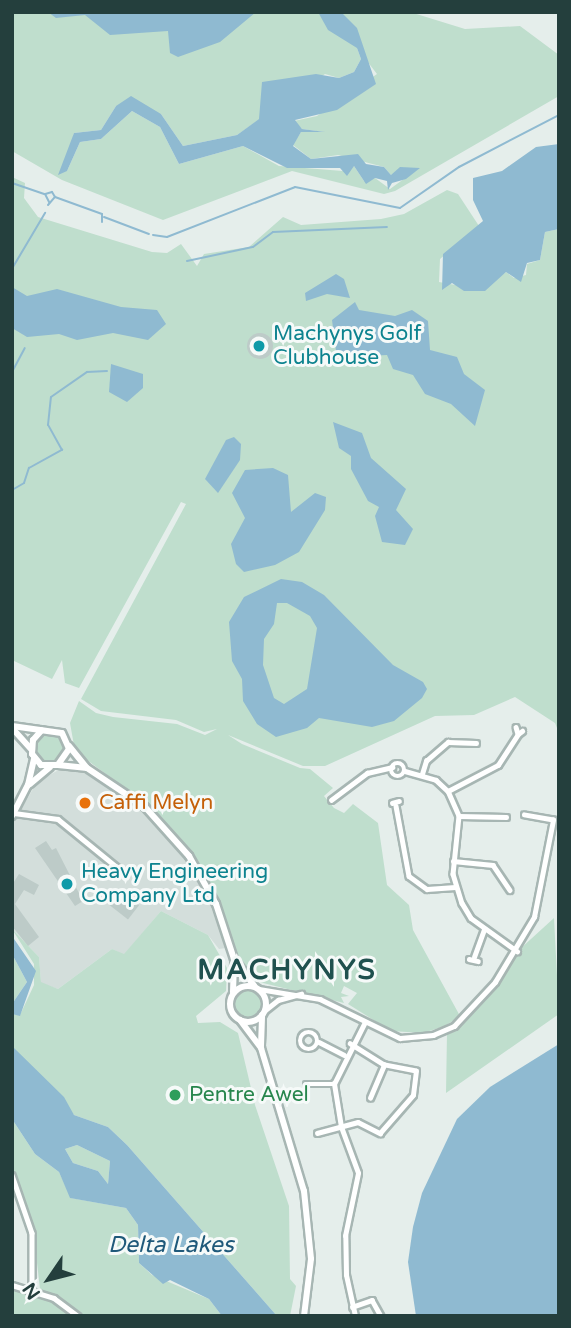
<!DOCTYPE html>
<style>
body{margin:0}
#map{position:relative;width:571px;height:1328px;overflow:hidden;background:#e5eeeb;font-family:"Varela Round",sans-serif}
div>[style]{position:absolute}
[style*='--x']{left:calc(var(--x)*1px);top:calc(var(--y)*1px);width:calc(var(--w)*1px);rotate:calc(var(--a)*1deg)}
.built>*{inset:0;background:#d3dedb}
.green>*{inset:0;background:#bfdecd}
.round{border-radius:50%}
.water>*{inset:0;background:#8fbad1}
.stream>*{height:2px;margin:-1px;padding:0 1px;transform-origin:1px;border-radius:1px;background:#8fbad1}
.building>*{inset:0;background:#bdcbc8;transform-origin:0 0}
.roads{filter:drop-shadow(2px 0 #a7b6b3) drop-shadow(-2px 0 #a7b6b3) drop-shadow(0 2px #a7b6b3) drop-shadow(0 -2px #a7b6b3)}
.minor>*{height:4.5px;margin:-2.25px;padding:0 2.25px;transform-origin:2.25px;border-radius:2.25px;background:#fff}
.minor>.ring{margin:-2.25px;padding:0;box-sizing:content-box;background:none;border:4.5px solid #fff;border-radius:50%}
.secondary>*{height:6px;margin:-3px;padding:0 3px;transform-origin:3px;border-radius:3px;background:#fff}
.secondary>.ring{margin:-3px;padding:0;box-sizing:content-box;background:none;border:6px solid #fff;border-radius:50%}
.dots>*{width:19px;height:19px;translate:-50% -50%;box-sizing:border-box;border:4px solid #f6faf9;border-radius:50%}
span{translate:-50% -50%;white-space:nowrap;text-align:center;line-height:1.15;-webkit-text-stroke:6px #f6faf9;paint-order:stroke}
.culture-label{font-size:21px;color:#0d838f}
.left{translate:0 -50%;text-align:left}
.food-label{font-size:21px;color:#c56008}
.leisure-label{font-size:21px;color:#27864d}
.water-label{font-size:23px;color:#1f597a;font-style:italic}
.district-label{font-size:28px;color:#20514f;font-weight:700;letter-spacing:2px}
.frame{position:absolute;inset:0;border:14px solid #243f3d;pointer-events:none}
.north{position:absolute;left:14px;top:1244px;width:70px;height:70px;-webkit-text-stroke:5px #f6faf9;paint-order:stroke;rotate:235deg;font-size:19px;font-weight:700;line-height:28px;text-align:center;color:#243f3d}
.north::after{content:'';display:block;margin:auto;width:24px;height:32px;background:#243f3d;clip-path:polygon(50% 0,100% 100%,50% 72%,0 100%)}
</style>
<div id="map">
<div class="built">
<i style="clip-path:polygon(64px 767px,94px 776px,126px 797px,171px 838px,204px 888px,226px 948px,219px 949px,208px 935px,161px 911px,124px 955px,112px 949px,58px 989px,41px 983px,39px 957px,12px 929px,12px 825px,37px 782px)"></i>
</div>
<div class="green">
<i style="clip-path:polygon(evenodd,12px 12px,410px 12px,465px 29px,520px 26px,559px 55px,559px 96px,395px 191px,384px 194px,292px 171px,163px 220px,62px 180px,12px 151px,12px 12px,357px 48px,377px 74px,317px 116px,294px 121px,302px 129px,324px 132px,301px 132px,293px 145px,311px 159px,338px 155px,384px 167px,391px 175px,419px 168px,390px 189px,375px 178px,364px 181px,354px 166px,343px 171px,279px 166px,243px 146px,179px 164px,160px 127px,132px 111px,101px 139px,80px 142px,67px 171px,74px 133px,101px 130px,116px 106px,161px 114px,183px 146px,237px 135px,325px 74px,339px 78px,354px 72px,361px 59px,357px 48px)"></i>
<i style="clip-path:polygon(12px 177px,25px 183px,24px 198px,38px 217px,152px 252px,167px 253px,181px 244px,197px 266px,204px 254px,249px 247px,283px 217px,301px 225px,381px 219px,404px 214px,447px 190px,458px 194px,479px 226px,440px 259px,439px 282px,483px 290px,506px 272px,514px 278px,526px 275px,527px 264px,540px 260px,545px 232px,559px 229px,559px 733px,555px 723px,515px 697px,474px 715px,435px 716px,325px 766px,303px 766px,228px 735px,242px 744px,300px 768px,310px 769px,333px 788px,324px 796px,334px 808px,344px 813px,353px 804px,378px 823px,387px 885px,409px 905px,413px 930px,460px 1016px,445px 1026px,423px 1033px,391px 1031px,348px 1004px,357px 993px,344px 986px,341px 993px,349px 996px,341px 997px,344px 1003px,255px 981px,241px 967px,220px 907px,185px 845px,150px 807px,75px 751px,70px 723px,79px 701px,96px 713px,113px 717px,177px 724px,205px 735px,217px 729px,204px 732px,176px 720px,101px 711px,81px 699px,186px 504px,181px 502px,79px 688px,65px 683px,62px 660px,52px 679px,12px 660px)"></i>
<i class="round" style="left:35px;top:733px;width:30px;height:30px"></i>
<i style="clip-path:polygon(161px 911px,208px 935px,227px 968px,226px 991px,196px 1016px,198px 1023px,220px 1022px,238px 1033px,255px 1105px,289px 1206px,290px 1279px,296px 1286px,290px 1316px,277px 1316px,127px 1145px,108px 1127px,74px 1115px,12px 1046px,12px 1014px,20px 1015px,34px 985px,34px 964px,12px 929px,39px 957px,41px 982px,58px 989px,112px 949px,124px 954px)"></i>
<i style="clip-path:polygon(554px 918px,559px 1014px,446px 1093px,447px 1033px,469px 1017px,520px 949px)"></i>
<i style="clip-path:polygon(12px 954px,27px 982px,12px 1004px)"></i>
<i class="round" style="left:232px;top:988px;width:32px;height:32px"></i>
<i style="clip-path:polygon(12px 1119px,35px 1154px,59px 1172px,71px 1198px,126px 1208px,138px 1225px,139px 1263px,152px 1275px,209px 1299px,222px 1316px,81px 1316px,40px 1289px,33px 1228px,12px 1172px)"></i>
<i style="clip-path:polygon(77px 1145px,110px 1161px,108px 1184px,98px 1171px,73px 1163px,65px 1149px)"></i>
<i style="clip-path:polygon(12px 1290px,52px 1301px,73px 1316px,12px 1316px)"></i>
</div>
<div class="water">
<i style="clip-path:polygon(48px 12px,256px 12px,220px 42px,178px 57px,170px 53px,168px 31px,110px 35px,85px 15px,56px 18px)"></i>
<i style="clip-path:polygon(318px 12px,341px 12px,357px 28px,376px 84px,337px 110px,295px 120px,302px 129px,325px 132px,301px 132px,293px 146px,311px 159px,358px 154px,366px 164px,384px 167px,391px 175px,400px 167px,420px 168px,406px 179px,392px 183px,388px 190px,387px 181px,375px 178px,366px 184px,354px 166px,347px 176px,340px 168px,287px 168px,243px 146px,179px 164px,160px 127px,132px 111px,101px 139px,80px 142px,67px 171px,58px 175px,74px 133px,101px 130px,116px 106px,131px 96px,161px 114px,183px 146px,237px 135px,259px 119px,262px 82px,316px 74px,339px 78px,354px 72px,361px 59px,357px 48px,328px 30px)"></i>
<i style="clip-path:polygon(559px 144px,559px 229px,545px 232px,540px 260px,527px 263px,521px 282px,506px 272px,485px 291px,464px 291px,452px 283px,442px 290px,443px 254px,483px 221px,473px 200px,473px 178px,502px 171px,536px 147px)"></i>
<i style="clip-path:polygon(336px 274px,344px 279px,350px 298px,327px 294px,306px 301px,305px 293px)"></i>
<i style="clip-path:polygon(12px 287px,27px 296px,57px 289px,121px 307px,157px 310px,166px 324px,148px 340px,113px 333px,77px 340px,59px 334px,27px 337px,12px 328px)"></i>
<i style="clip-path:polygon(355px 302px,359px 310px,395px 316px,412px 310px,428px 321px,430px 350px,457px 357px,464px 374px,485px 390px,475px 426px,451px 404px,425px 394px,413px 375px,393px 369px,387px 355px,346px 357px,336px 351px,332px 320px)"></i>
<i style="clip-path:polygon(111px 364px,143px 374px,143px 388px,127px 402px,109px 392px)"></i>
<i style="clip-path:polygon(333px 422px,362px 433px,371px 458px,406px 489px,396px 510px,413px 529px,405px 545px,382px 542px,375px 516px,379px 507px,368px 501px,351px 469px,351px 456px,339px 448px)"></i>
<i style="clip-path:polygon(234px 437px,241px 444px,240px 460px,218px 493px,205px 479px,226px 440px)"></i>
<i style="clip-path:polygon(273px 468px,288px 475px,291px 512px,315px 493px,326px 497px,325px 510px,299px 552px,275px 565px,244px 572px,236px 564px,231px 544px,245px 518px,232px 493px,245px 470px)"></i>
<i style="clip-path:polygon(evenodd,281px 579px,302px 582px,324px 595px,393px 665px,423px 682px,427px 689px,422px 698px,394px 721px,372px 727px,319px 718px,307px 728px,276px 737px,257px 724px,243px 701px,242px 679px,232px 661px,229px 622px,244px 597px,281px 579px,277px 603px,287px 603px,310px 616px,317px 628px,307px 689px,284px 704px,274px 698px,263px 665px,264px 639px,274px 624px,277px 603px)"></i>
<i style="clip-path:polygon(12px 936px,36px 971px,20px 1016px,12px 1014px,12px 1004px,27px 982px,12px 954px)"></i>
<i style="clip-path:polygon(559px 1044px,559px 1316px,416px 1316px,408px 1262px,413px 1227px,422px 1193px,457px 1119px,490px 1087px)"></i>
<i style="clip-path:polygon(evenodd,12px 1046px,64px 1097px,74px 1115px,108px 1127px,127px 1145px,277px 1316px,222px 1316px,209px 1299px,170px 1280px,163px 1284px,139px 1263px,138px 1225px,126px 1208px,70px 1198px,59px 1172px,35px 1154px,12px 1119px,12px 1046px,77px 1145px,110px 1161px,108px 1184px,98px 1171px,73px 1163px,65px 1149px,77px 1145px)"></i>
</div>
<div class="stream">
<i style="--x:12;--y:183;--w:34;--a:19"></i>
<i style="--x:55;--y:197;--w:50;--a:19.9"></i>
<i style="--x:102;--y:214;--w:8;--a:90"></i>
<i style="--x:48;--y:205;--w:11;--a:-49"></i>
<i style="--x:55;--y:197;--w:6;--a:-121"></i>
<i style="--x:52;--y:192;--w:7;--a:164"></i>
<i style="--x:45;--y:194;--w:9;--a:63"></i>
<i style="--x:104;--y:217;--w:48;--a:20.7"></i>
<i style="--x:153;--y:235;--w:14;--a:8"></i>
<i style="--x:167;--y:237;--w:137;--a:-21.3"></i>
<i style="--x:295;--y:187;--w:107;--a:11.3"></i>
<i style="--x:400;--y:208;--w:72;--a:-34.8"></i>
<i style="--x:459;--y:167;--w:113;--a:-27.5"></i>
<i style="--x:187;--y:261;--w:67;--a:-12"></i>
<i style="--x:253;--y:247;--w:25;--a:-37"></i>
<i style="--x:273;--y:232;--w:114;--a:-2.5"></i>
<i style="--x:13;--y:267;--w:63;--a:-59.3"></i>
<i style="--x:12;--y:372;--w:27;--a:-62"></i>
<i style="--x:12;--y:490;--w:14;--a:-30"></i>
<i style="--x:24;--y:483;--w:16;--a:-72"></i>
<i style="--x:29;--y:468;--w:38;--a:-29"></i>
<i style="--x:62;--y:450;--w:29;--a:-119"></i>
<i style="--x:48;--y:425;--w:28;--a:-84"></i>
<i style="--x:51;--y:397;--w:44;--a:-34.8"></i>
<i style="--x:87;--y:372;--w:20;--a:-3"></i>
</div>
<div class="building">
<i class="round" style="left:247px;top:333px;width:26px;height:26px"></i>
<i style="clip-path:polygon(46px 841px,52px 850px,56px 848px,83px 901px,75px 906px,35px 848px)"></i>
<i style="clip-path:polygon(19px 874px,39px 885px,34px 895px,24px 890px,15px 904px,39px 937px,28px 946px,12px 926px,12px 885px)"></i>
<i style="left:117px;top:888px;width:28px;height:18px;rotate:38deg"></i>
</div>
<div class="roads">
<div class="minor">
<i style="--x:516;--y:727;--w:7;--a:74"></i>
<i style="--x:518;--y:734;--w:5;--a:-37"></i>
<i class="ring" style="left:391px;top:763px;width:9.5px;height:9.5px"></i>
<i style="--x:405;--y:771;--w:32;--a:16"></i>
<i style="--x:436;--y:780;--w:16;--a:43"></i>
<i style="--x:448;--y:791;--w:27;--a:66"></i>
<i style="--x:459;--y:816;--w:58;--a:95.9"></i>
<i style="--x:453;--y:874;--w:30;--a:73"></i>
<i style="--x:462;--y:903;--w:17;--a:59"></i>
<i style="--x:471;--y:918;--w:57;--a:35.7"></i>
<i style="--x:422;--y:774;--w:14;--a:-73"></i>
<i style="--x:426;--y:761;--w:29;--a:-41"></i>
<i style="--x:448;--y:742;--w:28;--a:2"></i>
<i style="--x:448;--y:791;--w:56;--a:-27.5"></i>
<i style="--x:498;--y:765;--w:37;--a:-57"></i>
<i style="--x:331;--y:800;--w:45;--a:-36.9"></i>
<i style="--x:367;--y:773;--w:26;--a:-13"></i>
<i style="--x:392;--y:803;--w:7;--a:-16"></i>
<i style="--x:396;--y:806;--w:71;--a:79.5"></i>
<i style="--x:409;--y:876;--w:22;--a:36"></i>
<i style="--x:427;--y:889;--w:28;--a:-4"></i>
<i style="--x:14;--y:813;--w:44;--a:7.8"></i>
<i style="--x:58;--y:819;--w:84;--a:39.2"></i>
<i style="--x:459;--y:816;--w:47;--a:1.2"></i>
<i style="--x:453;--y:861;--w:40;--a:5.7"></i>
<i style="--x:493;--y:865;--w:30;--a:56"></i>
<i style="--x:474;--y:957;--w:30;--a:-70"></i>
<i style="--x:469;--y:959;--w:9;--a:13"></i>
<i style="--x:259;--y:989;--w:62;--a:9.3"></i>
<i style="--x:320;--y:999;--w:89;--a:26"></i>
<i style="--x:400;--y:1038;--w:33;--a:-5"></i>
<i style="--x:433;--y:1035;--w:23;--a:-23"></i>
<i style="--x:454;--y:1026;--w:60;--a:-47"></i>
<i style="--x:495;--y:982;--w:76;--a:-59"></i>
<i style="--x:534;--y:917;--w:99;--a:-78.9"></i>
<i style="--x:553;--y:820;--w:29;--a:-170"></i>
<i style="--x:264;--y:1011;--w:18;--a:-38"></i>
<i style="--x:278;--y:1000;--w:24;--a:-15"></i>
<i class="ring" style="left:300px;top:1032px;width:13.5px;height:13.5px"></i>
<i style="--x:319;--y:1042;--w:28;--a:27"></i>
<i style="--x:306;--y:1084;--w:28;--a:0"></i>
<i style="--x:370;--y:1098;--w:36;--a:-67"></i>
<i style="--x:317;--y:1133;--w:42;--a:-15"></i>
<i style="--x:358;--y:1122;--w:25;--a:27"></i>
<i style="--x:380;--y:1133;--w:50;--a:-49"></i>
<i style="--x:413;--y:1095;--w:24;--a:-83"></i>
<i style="--x:416;--y:1071;--w:33;--a:-169"></i>
<i style="--x:384;--y:1065;--w:40;--a:-148"></i>
<i style="--x:12;--y:1175;--w:61;--a:71"></i>
<i style="--x:32;--y:1233;--w:56;--a:90"></i>
<i style="--x:12;--y:1285;--w:44;--a:17.2"></i>
<i style="--x:54;--y:1298;--w:30;--a:37"></i>
<i style="--x:352;--y:1307;--w:21;--a:-19"></i>
<i style="--x:372;--y:1300;--w:18;--a:61"></i>
<i style="--x:355;--y:1316;--w:42;--a:-102.4"></i>
<i style="--x:346;--y:1275;--w:39;--a:-91"></i>
<i style="--x:345;--y:1236;--w:64;--a:-78.3"></i>
<i style="--x:358;--y:1173;--w:49;--a:-110.3"></i>
<i style="--x:341;--y:1127;--w:44;--a:-99.2"></i>
<i style="--x:334;--y:1084;--w:69;--a:-63.4"></i>
</div>
<div class="secondary">
<i style="--x:12;--y:726;--w:50;--a:8"></i>
<i style="--x:62;--y:733;--w:17;--a:66"></i>
<i style="--x:69;--y:749;--w:19;--a:125"></i>
<i style="--x:58;--y:765;--w:17;--a:180"></i>
<i style="--x:41;--y:765;--w:14;--a:-129"></i>
<i style="--x:32;--y:754;--w:14;--a:-86"></i>
<i style="--x:33;--y:740;--w:13;--a:-48"></i>
<i style="--x:12;--y:728;--w:28;--a:48"></i>
<i style="--x:69;--y:746;--w:28;--a:51"></i>
<i style="--x:87;--y:768;--w:70;--a:33.9"></i>
<i style="--x:145;--y:807;--w:66;--a:48.1"></i>
<i style="--x:189;--y:856;--w:55;--a:60.6"></i>
<i style="--x:216;--y:904;--w:58;--a:71.9"></i>
<i style="--x:234;--y:959;--w:34;--a:53"></i>
<i style="--x:58;--y:765;--w:27;--a:6"></i>
<i style="--x:30;--y:784;--w:26;--a:-40"></i>
<i style="--x:12;--y:816;--w:35;--a:-63"></i>
<i style="--x:28;--y:785;--w:28;--a:-77"></i>
<i class="ring" style="left:230px;top:986px;width:30px;height:30px"></i>
<i style="--x:233;--y:992;--w:31;--a:-88"></i>
<i style="--x:240;--y:1020;--w:35;--a:53"></i>
<i style="--x:261;--y:1048;--w:149;--a:73.3"></i>
<i style="--x:304;--y:1191;--w:68;--a:84.1"></i>
<i style="--x:311;--y:1259;--w:57;--a:97"></i>
<i style="--x:261;--y:1046;--w:31;--a:-88"></i>
</div>
</div>
<div class="dots">
<i style="left:259px;top:346px;background:#0f9aa8"></i>
<i style="left:85px;top:803px;background:#e8710a"></i>
<i style="left:67px;top:884px;background:#0f9aa8"></i>
<i style="left:175px;top:1095px;background:#2e9e5b"></i>
</div>
<div class="culture-label">
<span class="left" style="left:273px;top:346px">Machynys Golf<br>Clubhouse</span>
<span class="left" style="left:81px;top:884px">Heavy Engineering<br>Company Ltd</span>
</div>
<div class="food-label">
<span class="left" style="left:99px;top:803px">Caffi Melyn</span>
</div>
<div class="leisure-label">
<span class="left" style="left:189px;top:1095px">Pentre Awel</span>
</div>
<div class="water-label">
<span style="left:171px;top:1245px">Delta Lakes</span>
</div>
<div class="district-label">
<span style="left:287px;top:970px">MACHYNYS</span>
</div>
<div class="frame"></div>
<div class="north">N</div>
</div>
